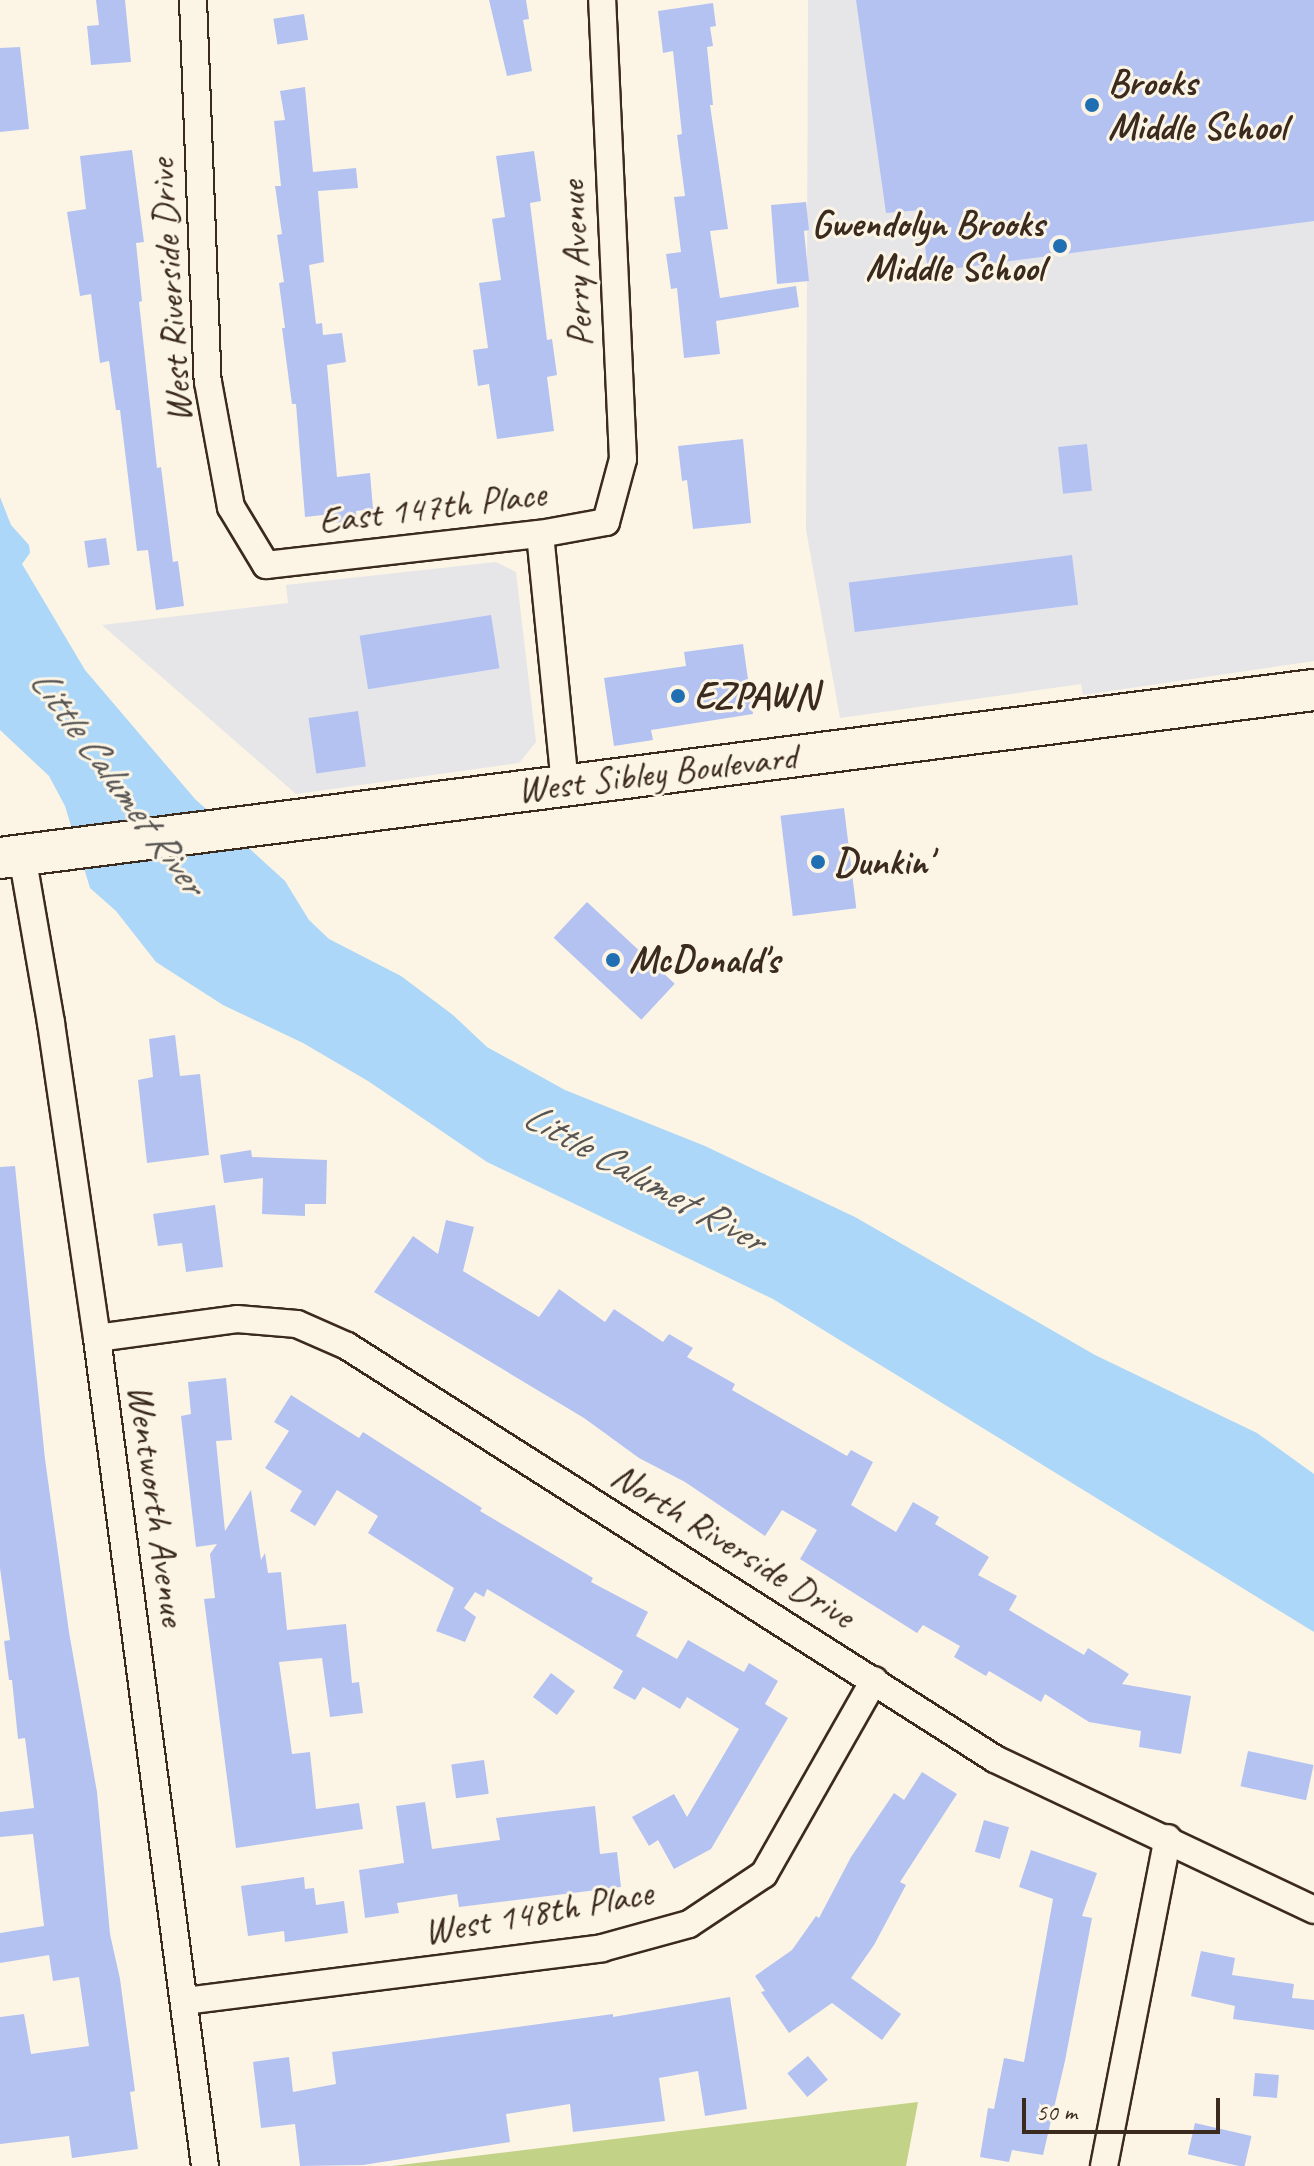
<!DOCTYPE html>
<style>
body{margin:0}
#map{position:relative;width:1314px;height:2166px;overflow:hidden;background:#fcf5e5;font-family:Caveat,sans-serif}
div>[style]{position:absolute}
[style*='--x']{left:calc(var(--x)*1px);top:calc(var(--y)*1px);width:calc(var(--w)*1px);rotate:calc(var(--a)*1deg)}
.built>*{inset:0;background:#e6e6e9}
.green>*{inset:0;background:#c2d286}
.water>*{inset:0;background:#acd7f8}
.building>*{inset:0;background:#b4c2f2;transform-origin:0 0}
.roads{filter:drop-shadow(2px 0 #3b2a1e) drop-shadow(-2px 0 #3b2a1e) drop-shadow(0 2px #3b2a1e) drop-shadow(0 -2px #3b2a1e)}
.street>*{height:26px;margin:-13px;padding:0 13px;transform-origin:13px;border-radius:13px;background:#fcf5e5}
.primary>*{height:40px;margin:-20px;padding:0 20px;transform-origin:20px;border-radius:20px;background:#fcf5e5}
.dots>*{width:22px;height:22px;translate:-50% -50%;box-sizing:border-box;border:4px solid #fcf5e5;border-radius:50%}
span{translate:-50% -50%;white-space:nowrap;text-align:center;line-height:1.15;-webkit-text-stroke:6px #fcf5e5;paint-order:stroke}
.poi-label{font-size:38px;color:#3b2a1e;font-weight:700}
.left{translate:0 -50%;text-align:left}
.right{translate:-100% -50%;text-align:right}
.street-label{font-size:38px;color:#3b2a1e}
.water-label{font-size:40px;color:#575554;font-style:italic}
.scale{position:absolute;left:1022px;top:2098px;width:198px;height:36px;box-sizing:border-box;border:4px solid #3b2a1e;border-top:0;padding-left:10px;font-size:24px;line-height:28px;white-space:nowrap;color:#3b2a1e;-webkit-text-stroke:6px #fcf5e5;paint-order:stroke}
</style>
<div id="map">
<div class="built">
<i style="clip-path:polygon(808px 0,1314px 0,1314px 661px,1083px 695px,1081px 684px,840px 718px,806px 530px)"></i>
<i style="clip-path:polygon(496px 562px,516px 572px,536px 742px,519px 763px,296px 794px,102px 625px,288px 603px,286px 585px)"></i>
</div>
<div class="green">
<i style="clip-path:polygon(918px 2102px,906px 2166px,391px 2166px,392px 2166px)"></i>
</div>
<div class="water">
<i style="clip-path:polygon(0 497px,11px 525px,29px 545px,30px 553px,22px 564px,85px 670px,195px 799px,285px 881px,309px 920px,329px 939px,401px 976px,453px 1015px,487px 1047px,565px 1090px,705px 1146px,855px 1217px,1095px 1355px,1257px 1433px,1314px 1474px,1314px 1632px,773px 1299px,487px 1162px,368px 1081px,303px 1043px,223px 1005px,156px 962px,116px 911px,90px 888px,65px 806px,49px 776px,0 730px)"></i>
</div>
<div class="building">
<i style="clip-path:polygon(96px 0,125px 0,131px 62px,91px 65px,87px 26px,99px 25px)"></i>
<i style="clip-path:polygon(489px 0,526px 0,529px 19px,523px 20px,532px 71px,507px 76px)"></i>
<i style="clip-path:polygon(856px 0,1314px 0,1314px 221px,928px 272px,921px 210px,886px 213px)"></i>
<i style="clip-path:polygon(713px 3px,716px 26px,710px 27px,713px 46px,707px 47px,713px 105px,710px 105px,728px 229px,710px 231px,720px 298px,796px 286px,799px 307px,716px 321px,720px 354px,684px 358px,677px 288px,671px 289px,666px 254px,681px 252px,674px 197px,685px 196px,677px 135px,682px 134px,673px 51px,663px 53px,658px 11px)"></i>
<i style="left:304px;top:14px;width:26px;height:31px;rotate:81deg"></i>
<i style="clip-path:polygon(20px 47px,29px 129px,0 132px,0 48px)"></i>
<i style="clip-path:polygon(305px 87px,313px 172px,356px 168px,358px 188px,318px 191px,324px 262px,309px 265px,316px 324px,322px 323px,323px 335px,342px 333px,346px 362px,327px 365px,337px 477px,370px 473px,373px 509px,356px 511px,357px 521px,333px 523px,332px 514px,305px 517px,296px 404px,292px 404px,282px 328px,285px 328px,279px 283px,284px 282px,277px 235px,282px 234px,275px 186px,281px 186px,274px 121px,285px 120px,280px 91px)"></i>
<i style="clip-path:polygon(132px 150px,144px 242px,136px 243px,142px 301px,139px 302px,157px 468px,161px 467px,173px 562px,178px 561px,184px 606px,156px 610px,148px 550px,137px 551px,120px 410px,116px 410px,109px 361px,100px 363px,91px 294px,80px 296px,67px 212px,86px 209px,80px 156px)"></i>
<i style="clip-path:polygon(534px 151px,541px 201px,530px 203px,547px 340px,552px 339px,557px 375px,547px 377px,554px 431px,497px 439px,489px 384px,478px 386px,473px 350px,488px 348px,479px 283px,501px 280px,492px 219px,505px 217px,496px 156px)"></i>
<i style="clip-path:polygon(806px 202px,809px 230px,804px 231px,809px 281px,777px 284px,771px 205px)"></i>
<i style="clip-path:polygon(743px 439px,751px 523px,693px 529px,687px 480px,682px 481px,678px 446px)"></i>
<i style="left:1087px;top:444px;width:47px;height:29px;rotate:84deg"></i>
<i style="left:106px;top:538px;width:27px;height:22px;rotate:82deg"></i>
<i style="left:1072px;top:555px;width:50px;height:225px;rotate:83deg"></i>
<i style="left:491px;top:615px;width:54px;height:133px;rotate:81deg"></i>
<i style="clip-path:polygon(743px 644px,753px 714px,651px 730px,653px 740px,614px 746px,604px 678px,686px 666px,684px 652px)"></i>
<i style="left:358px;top:711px;width:56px;height:50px;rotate:82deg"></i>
<i style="left:844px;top:808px;width:101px;height:64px;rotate:83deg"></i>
<i style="left:587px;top:902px;width:120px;height:49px;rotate:43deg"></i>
<i style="clip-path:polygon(175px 1035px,180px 1076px,200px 1074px,209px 1155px,147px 1163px,138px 1080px,153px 1077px,149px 1039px)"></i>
<i style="clip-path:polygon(251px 1150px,252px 1157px,327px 1160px,326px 1204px,305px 1204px,305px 1216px,262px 1214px,263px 1178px,224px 1183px,220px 1155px)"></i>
<i style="clip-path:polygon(15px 1166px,45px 1459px,69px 1632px,97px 1792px,110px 1934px,120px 1979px,135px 2091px,130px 2092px,138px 2149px,72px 2158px,69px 2136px,0 2144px,0 2017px,24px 2014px,31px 2054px,89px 2046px,79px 1977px,53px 1981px,49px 1955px,0 1963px,0 1933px,44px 1926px,33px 1834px,0 1837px,0 1812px,34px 1808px,25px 1738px,18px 1739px,12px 1680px,9px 1680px,4px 1641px,10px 1640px,0 1568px,0 1167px)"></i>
<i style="clip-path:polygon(215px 1205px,223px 1267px,186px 1272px,182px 1243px,158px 1246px,153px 1214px)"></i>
<i style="clip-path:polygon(446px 1220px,474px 1227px,463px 1271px,539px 1317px,559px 1289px,605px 1322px,614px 1309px,663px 1342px,669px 1334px,693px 1348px,687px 1357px,735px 1384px,732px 1390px,847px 1456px,851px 1450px,873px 1462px,851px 1505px,896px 1532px,913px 1502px,939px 1517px,935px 1524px,989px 1557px,978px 1575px,1017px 1596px,1009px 1610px,1084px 1655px,1088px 1648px,1129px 1674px,1122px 1684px,1191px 1696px,1181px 1754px,1139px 1747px,1141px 1731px,1089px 1722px,1045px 1694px,1041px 1702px,989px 1671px,986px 1676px,954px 1657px,960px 1646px,923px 1625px,917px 1633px,800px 1559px,817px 1530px,782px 1510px,765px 1536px,685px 1482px,639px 1458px,584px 1418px,374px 1292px,413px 1236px,438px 1254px)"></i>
<i style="clip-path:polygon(226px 1378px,232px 1440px,216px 1441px,225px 1531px,251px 1490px,261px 1560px,265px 1553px,268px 1573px,281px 1572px,287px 1630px,346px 1624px,352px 1683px,359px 1682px,363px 1713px,330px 1717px,322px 1658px,279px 1662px,292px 1754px,310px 1752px,316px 1809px,359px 1803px,363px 1829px,236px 1848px,204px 1599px,215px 1598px,210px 1554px,217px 1544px,196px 1547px,181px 1416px,191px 1414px,188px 1382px)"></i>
<i style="clip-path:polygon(291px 1395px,359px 1438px,363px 1432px,482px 1508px,480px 1511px,593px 1578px,591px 1582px,648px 1612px,636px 1636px,677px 1659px,688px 1640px,744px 1672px,749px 1663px,778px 1681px,765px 1704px,788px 1718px,711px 1849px,674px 1869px,658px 1840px,649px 1846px,632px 1817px,674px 1794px,687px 1817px,739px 1729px,687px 1697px,680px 1709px,643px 1687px,635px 1700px,613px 1688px,623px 1671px,487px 1589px,484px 1597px,475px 1592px,464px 1608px,476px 1617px,465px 1642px,436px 1631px,454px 1588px,368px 1533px,378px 1516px,337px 1490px,315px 1526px,290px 1511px,302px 1491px,265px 1468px,289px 1431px,274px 1422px)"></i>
<i style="left:551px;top:1673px;width:30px;height:30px;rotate:37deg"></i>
<i style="left:1248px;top:1751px;width:67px;height:36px;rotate:12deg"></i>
<i style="left:484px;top:1760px;width:34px;height:33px;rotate:82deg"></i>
<i style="clip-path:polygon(922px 1772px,957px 1794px,900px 1882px,906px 1885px,874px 1945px,851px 1978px,901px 2014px,882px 2040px,832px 2003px,789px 2033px,761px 1992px,765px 1991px,755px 1976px,792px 1950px,816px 1916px,819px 1918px,851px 1857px,894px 1793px,904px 1800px)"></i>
<i style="clip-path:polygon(425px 1802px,432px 1849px,500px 1840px,496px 1818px,595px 1806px,600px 1854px,617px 1852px,621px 1887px,459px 1907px,457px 1894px,397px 1903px,399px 1913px,365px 1918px,359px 1870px,404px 1863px,396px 1806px)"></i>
<i style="left:984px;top:1820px;width:26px;height:33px;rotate:16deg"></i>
<i style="clip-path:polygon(1031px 1850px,1097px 1873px,1082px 1916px,1092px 1918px,1065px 2061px,1043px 2155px,1012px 2150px,1009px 2162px,980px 2157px,988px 2108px,994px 2109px,1004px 2058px,1024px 2062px,1053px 1899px,1019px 1887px)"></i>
<i style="clip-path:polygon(304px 1877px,305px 1889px,314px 1888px,316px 1905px,344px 1901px,348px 1933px,285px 1942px,284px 1931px,248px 1936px,241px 1886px)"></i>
<i style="clip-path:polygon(1201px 1951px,1235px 1958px,1232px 1975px,1294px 1984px,1292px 1998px,1314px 2000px,1314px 2030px,1233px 2019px,1235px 2006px,1191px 1996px)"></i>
<i style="clip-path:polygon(730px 1997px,747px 2109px,705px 2116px,698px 2071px,659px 2078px,665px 2121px,573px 2132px,570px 2104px,506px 2114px,510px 2142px,363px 2165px,300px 2166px,295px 2124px,261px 2128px,253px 2062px,289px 2057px,293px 2092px,336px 2084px,332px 2052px,613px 2014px,613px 2017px)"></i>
<i style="left:808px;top:2056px;width:31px;height:27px;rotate:50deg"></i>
<i style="left:1255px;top:2073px;width:24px;height:23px;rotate:5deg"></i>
<i style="left:1195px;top:2123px;width:58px;height:32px;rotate:13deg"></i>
</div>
<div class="roads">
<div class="street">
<i style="--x:193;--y:0;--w:382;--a:87.8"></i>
<i style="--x:208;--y:382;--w:127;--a:79.6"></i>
<i style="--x:231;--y:507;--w:68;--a:58.9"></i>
<i style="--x:266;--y:565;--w:276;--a:-6.5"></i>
<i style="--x:540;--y:534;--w:67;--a:-10.3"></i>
<i style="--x:606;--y:522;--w:65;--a:-74.9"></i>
<i style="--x:623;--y:459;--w:459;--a:-92.6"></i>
<i style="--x:540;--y:534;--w:251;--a:84.3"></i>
<i style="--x:22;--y:855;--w:170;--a:80.2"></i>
<i style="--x:51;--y:1023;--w:318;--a:81.7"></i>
<i style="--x:97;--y:1338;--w:835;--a:82.57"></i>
<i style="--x:97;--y:1338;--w:141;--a:-7.7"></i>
<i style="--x:237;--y:1319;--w:60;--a:4.8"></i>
<i style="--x:297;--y:1324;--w:55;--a:23.7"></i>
<i style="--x:347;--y:1346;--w:768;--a:32.51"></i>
<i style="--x:995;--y:1759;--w:353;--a:25.3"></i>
<i style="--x:185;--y:2001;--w:420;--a:-7.2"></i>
<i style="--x:602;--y:1948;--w:90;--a:-15.4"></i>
<i style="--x:689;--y:1924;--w:90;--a:-33.7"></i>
<i style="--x:764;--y:1874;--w:223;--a:-60.4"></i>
<i style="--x:1104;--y:2166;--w:334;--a:-79"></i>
</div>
<div class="primary">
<i style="--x:0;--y:858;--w:1325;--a:-7.29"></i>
</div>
</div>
<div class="dots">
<i style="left:1092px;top:105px;background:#1f6fb2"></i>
<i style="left:1060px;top:246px;background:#1f6fb2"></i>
<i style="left:678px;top:696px;background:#1f6fb2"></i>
<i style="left:818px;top:862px;background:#1f6fb2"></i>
<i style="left:613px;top:960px;background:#1f6fb2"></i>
</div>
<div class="poi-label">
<span class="left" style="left:1108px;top:105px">Brooks<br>Middle School</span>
<span class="right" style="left:1044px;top:246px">Gwendolyn Brooks<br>Middle School</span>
<span class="left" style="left:694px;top:696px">EZPAWN</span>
<span class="left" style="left:834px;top:862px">Dunkin'</span>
<span class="left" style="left:629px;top:960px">McDonald's</span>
</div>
<div class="street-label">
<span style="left:576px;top:264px;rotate:-93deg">Perry Avenue</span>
<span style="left:170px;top:291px;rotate:-94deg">West Riverside Drive</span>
<span style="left:432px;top:507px;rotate:-7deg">East 147th Place</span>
<span style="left:657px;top:773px;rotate:-7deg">West Sibley Boulevard</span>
<span style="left:157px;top:1505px;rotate:82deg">Wentworth Avenue</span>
<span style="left:733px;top:1545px;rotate:32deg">North Riverside Drive</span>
<span style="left:538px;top:1912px;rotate:-10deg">West 148th Place</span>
</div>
<div class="water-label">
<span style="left:118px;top:781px;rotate:54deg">Little Calumet River</span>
<span style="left:644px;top:1177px;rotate:29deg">Little Calumet River</span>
</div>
<div class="scale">50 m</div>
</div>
